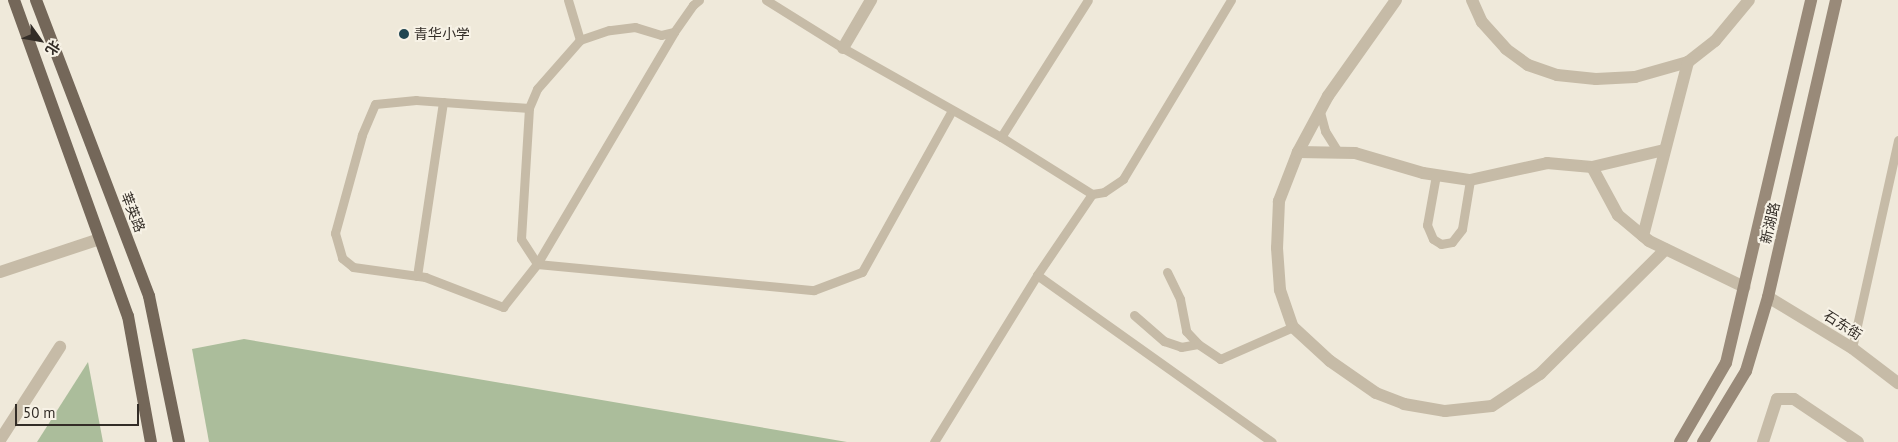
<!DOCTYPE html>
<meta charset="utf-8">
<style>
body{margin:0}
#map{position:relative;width:1898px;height:442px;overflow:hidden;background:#efe9da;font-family:"PT Sans","Noto Sans SC",sans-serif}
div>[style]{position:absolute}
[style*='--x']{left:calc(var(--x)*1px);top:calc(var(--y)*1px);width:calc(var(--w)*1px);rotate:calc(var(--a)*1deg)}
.green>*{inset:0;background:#abbd9b}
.lane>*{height:9px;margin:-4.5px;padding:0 4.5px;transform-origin:4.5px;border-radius:4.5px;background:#c6bba7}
.street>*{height:12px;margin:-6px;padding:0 6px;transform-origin:6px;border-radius:6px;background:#c6bba7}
.secondary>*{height:12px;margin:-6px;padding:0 6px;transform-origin:6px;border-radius:6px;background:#998a79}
.primary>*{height:12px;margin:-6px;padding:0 6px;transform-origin:6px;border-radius:6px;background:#746759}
.dots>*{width:14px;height:14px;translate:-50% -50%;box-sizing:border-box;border:2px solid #f7f2e6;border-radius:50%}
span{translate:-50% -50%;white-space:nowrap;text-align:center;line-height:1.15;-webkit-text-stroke:4px #f7f2e6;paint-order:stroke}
.poi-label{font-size:14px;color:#332d27}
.left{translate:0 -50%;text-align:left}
.street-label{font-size:14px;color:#332d27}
.north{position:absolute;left:15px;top:15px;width:50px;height:50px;-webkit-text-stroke:4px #f7f2e6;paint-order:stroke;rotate:122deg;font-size:14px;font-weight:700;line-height:20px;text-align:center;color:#332d27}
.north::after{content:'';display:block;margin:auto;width:18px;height:22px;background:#332d27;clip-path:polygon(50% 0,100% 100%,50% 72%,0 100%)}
.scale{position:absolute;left:15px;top:404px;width:124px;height:22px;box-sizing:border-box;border:2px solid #332d27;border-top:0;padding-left:6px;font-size:15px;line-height:18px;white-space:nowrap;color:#332d27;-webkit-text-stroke:4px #f7f2e6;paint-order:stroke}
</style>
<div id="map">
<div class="green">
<i style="clip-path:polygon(244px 339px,847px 442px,209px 442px,192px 349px)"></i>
<i style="clip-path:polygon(88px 362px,103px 442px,37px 442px)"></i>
</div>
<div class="lane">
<i style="--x:568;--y:0;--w:42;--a:73.3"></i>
<i style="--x:699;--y:0;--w:8;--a:140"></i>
<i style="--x:693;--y:5;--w:33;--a:125"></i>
<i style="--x:674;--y:32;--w:13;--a:167"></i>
<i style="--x:661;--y:35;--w:27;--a:-163"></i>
<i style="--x:635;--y:27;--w:26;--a:173"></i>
<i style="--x:609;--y:30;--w:31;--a:161"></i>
<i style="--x:580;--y:40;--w:65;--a:131.3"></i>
<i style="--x:537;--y:89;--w:21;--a:113"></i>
<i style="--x:529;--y:108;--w:131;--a:93.5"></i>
<i style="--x:521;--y:239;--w:30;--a:57"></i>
<i style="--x:537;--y:264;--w:278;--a:5.4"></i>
<i style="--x:814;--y:290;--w:51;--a:-20.6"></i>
<i style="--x:862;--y:272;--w:185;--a:-60.9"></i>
<i style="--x:766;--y:0;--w:91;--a:31.9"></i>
<i style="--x:843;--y:48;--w:181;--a:29.4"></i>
<i style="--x:1001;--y:137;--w:162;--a:-57.6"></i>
<i style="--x:529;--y:108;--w:113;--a:-176"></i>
<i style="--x:416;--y:100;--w:41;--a:174.4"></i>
<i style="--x:375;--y:104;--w:34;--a:113"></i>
<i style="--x:362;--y:135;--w:102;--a:105.4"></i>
<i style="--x:335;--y:233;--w:26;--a:74"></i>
<i style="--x:342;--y:258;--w:14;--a:39"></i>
<i style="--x:353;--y:267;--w:73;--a:7.9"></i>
<i style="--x:425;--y:277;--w:84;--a:21"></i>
<i style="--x:503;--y:307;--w:55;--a:-51.7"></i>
<i style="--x:537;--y:264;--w:269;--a:-59.4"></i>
<i style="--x:1320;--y:112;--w:20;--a:75"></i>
<i style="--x:1325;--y:131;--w:26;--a:58"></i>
<i style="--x:1436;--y:175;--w:51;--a:100.2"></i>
<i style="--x:1427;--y:225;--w:15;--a:67"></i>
<i style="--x:1433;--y:239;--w:9;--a:32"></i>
<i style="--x:1441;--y:244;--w:11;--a:-10"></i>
<i style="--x:1452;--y:242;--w:16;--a:-52"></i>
<i style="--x:1462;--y:229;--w:50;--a:-80.7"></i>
<i style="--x:1092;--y:194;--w:12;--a:-9"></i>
<i style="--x:1104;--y:192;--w:23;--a:-34"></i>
<i style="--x:1123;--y:179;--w:209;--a:-58.9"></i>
<i style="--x:1167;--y:272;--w:30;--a:64"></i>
<i style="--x:1180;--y:299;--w:33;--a:79"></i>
<i style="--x:1186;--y:331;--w:18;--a:47"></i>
<i style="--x:1037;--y:275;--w:288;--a:35.4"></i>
<i style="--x:417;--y:276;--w:176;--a:-81.5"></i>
<i style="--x:1134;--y:315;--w:40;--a:41"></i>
<i style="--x:1164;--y:341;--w:18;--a:19"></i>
<i style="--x:1181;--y:347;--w:17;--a:-10"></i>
<i style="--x:1198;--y:344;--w:27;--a:34"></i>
<i style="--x:1220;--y:359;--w:80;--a:-23.7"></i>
<i style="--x:1852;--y:348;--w:213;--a:-77.5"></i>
<i style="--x:934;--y:442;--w:196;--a:-58.3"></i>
<i style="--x:1037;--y:275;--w:98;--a:-55.8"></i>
<i style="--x:1092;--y:194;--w:107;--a:-147.9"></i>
</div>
<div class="street">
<i style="--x:1396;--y:0;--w:118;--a:125.3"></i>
<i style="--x:1328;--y:96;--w:64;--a:118.2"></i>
<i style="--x:1298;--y:152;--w:53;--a:111.2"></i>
<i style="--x:1279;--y:201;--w:47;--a:92.4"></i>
<i style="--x:1277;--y:248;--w:42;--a:85.9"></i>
<i style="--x:1280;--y:290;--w:39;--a:71"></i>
<i style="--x:1293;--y:327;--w:50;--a:42.6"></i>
<i style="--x:1330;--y:361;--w:56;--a:34.8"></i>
<i style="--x:1376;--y:393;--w:30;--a:21"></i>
<i style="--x:1404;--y:404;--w:42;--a:9.7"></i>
<i style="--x:1445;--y:411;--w:47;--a:-6.1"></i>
<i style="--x:1492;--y:406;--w:58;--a:-33.7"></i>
<i style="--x:1540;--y:374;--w:177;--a:-44.8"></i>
<i style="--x:1472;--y:0;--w:24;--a:66"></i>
<i style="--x:1482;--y:22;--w:36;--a:48"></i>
<i style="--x:1506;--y:49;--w:27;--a:36"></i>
<i style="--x:1528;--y:65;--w:31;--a:19"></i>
<i style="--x:1557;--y:75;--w:39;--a:6"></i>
<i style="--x:1596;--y:79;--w:39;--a:-3"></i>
<i style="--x:1635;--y:77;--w:55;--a:-15.8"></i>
<i style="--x:1688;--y:62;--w:34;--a:-38"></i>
<i style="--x:1715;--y:41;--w:53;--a:-50.3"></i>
<i style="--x:843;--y:48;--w:56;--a:-59.7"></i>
<i style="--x:1298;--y:152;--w:57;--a:1"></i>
<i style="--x:1355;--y:153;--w:71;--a:16.4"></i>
<i style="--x:1423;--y:173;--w:48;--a:8.5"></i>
<i style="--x:1470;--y:180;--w:79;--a:-12.4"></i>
<i style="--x:1547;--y:163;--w:45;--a:5.1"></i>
<i style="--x:1592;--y:167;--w:74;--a:-13.3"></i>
<i style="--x:1592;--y:167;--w:55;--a:61.6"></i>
<i style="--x:1618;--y:215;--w:40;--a:40"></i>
<i style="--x:1649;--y:241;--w:106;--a:25.8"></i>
<i style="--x:1643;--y:236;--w:180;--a:-75.5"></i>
<i style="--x:0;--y:272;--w:105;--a:-18.3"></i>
<i style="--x:1768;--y:297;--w:98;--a:31.3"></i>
<i style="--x:1852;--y:348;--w:58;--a:37.3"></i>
<i style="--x:0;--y:440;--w:111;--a:-57.2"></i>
<i style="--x:1763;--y:442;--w:45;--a:-72"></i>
<i style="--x:1777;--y:399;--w:17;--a:0"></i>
<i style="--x:1794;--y:399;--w:77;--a:33.9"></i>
</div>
<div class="secondary">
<i style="--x:1680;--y:442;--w:91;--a:-59.8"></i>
<i style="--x:1726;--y:363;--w:373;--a:-76.8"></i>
<i style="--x:1703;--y:442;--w:83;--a:-58.8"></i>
<i style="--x:1746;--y:371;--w:77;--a:-73.4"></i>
<i style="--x:1768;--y:297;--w:305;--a:-77.1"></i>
</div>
<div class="primary">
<i style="--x:14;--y:0;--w:336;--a:70.2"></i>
<i style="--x:128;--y:316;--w:128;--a:79.7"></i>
<i style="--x:36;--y:0;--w:317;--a:69.1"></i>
<i style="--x:149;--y:296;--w:149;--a:78.4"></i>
</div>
<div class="dots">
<i style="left:404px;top:34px;background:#204551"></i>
</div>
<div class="poi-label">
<span class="left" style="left:414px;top:34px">青华小学</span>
</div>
<div class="street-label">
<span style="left:133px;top:212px;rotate:69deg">莘英路</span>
<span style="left:1770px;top:223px;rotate:-77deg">新湖路</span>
<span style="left:1843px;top:325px;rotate:32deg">石东街</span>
</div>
<div class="north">北</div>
<div class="scale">50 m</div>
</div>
